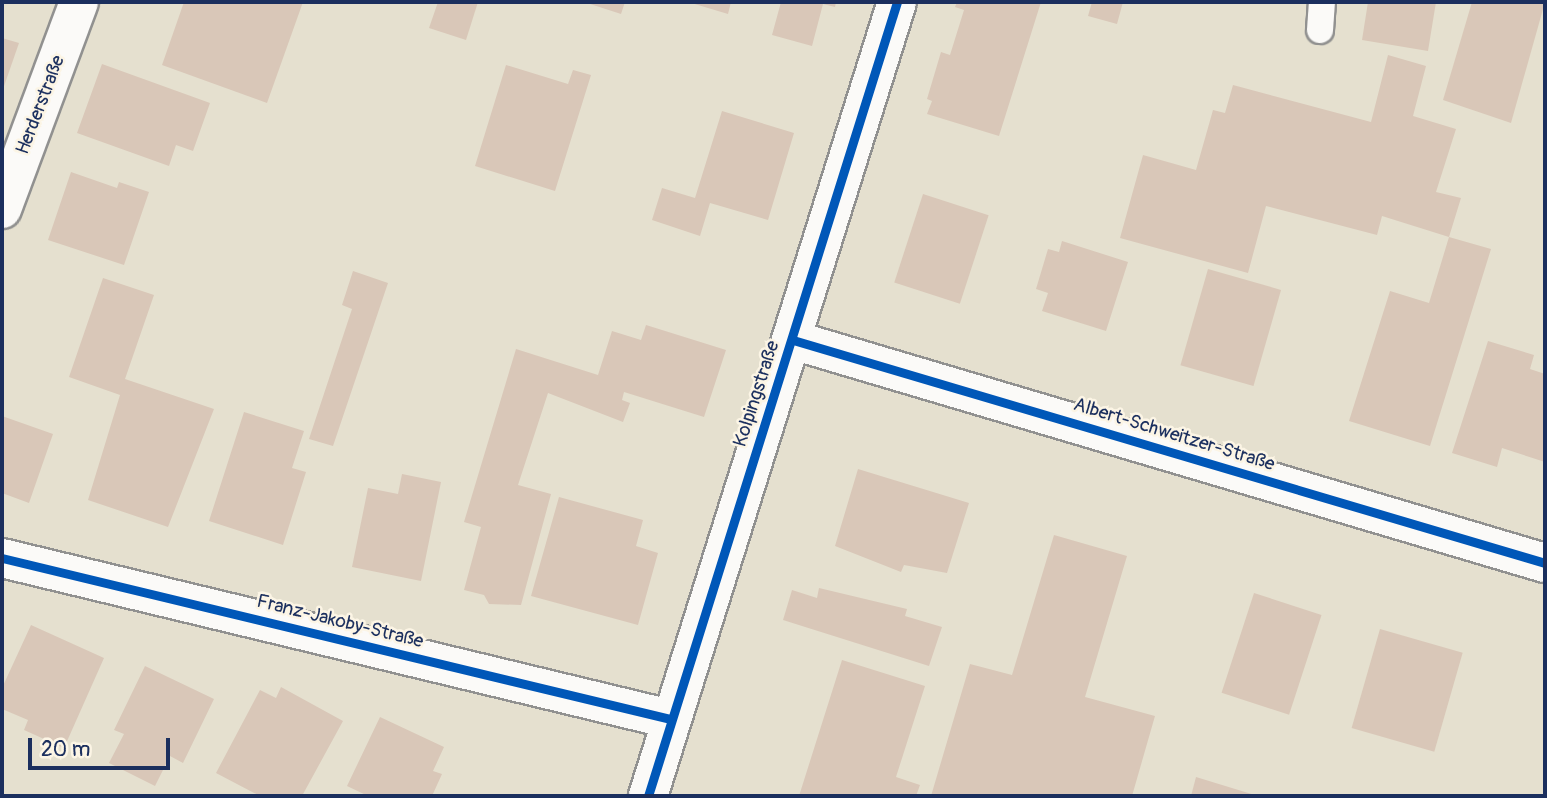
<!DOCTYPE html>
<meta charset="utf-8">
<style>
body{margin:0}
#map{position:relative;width:1547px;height:798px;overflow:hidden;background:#e5e0cf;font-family:Pangolin,sans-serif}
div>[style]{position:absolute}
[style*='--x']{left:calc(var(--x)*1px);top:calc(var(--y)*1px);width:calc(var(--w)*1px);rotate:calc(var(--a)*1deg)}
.building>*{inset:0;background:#d9c7b8;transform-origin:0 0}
.roads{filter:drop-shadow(2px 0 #919190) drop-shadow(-2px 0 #919190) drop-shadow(0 2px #919190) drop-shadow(0 -2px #919190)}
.service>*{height:26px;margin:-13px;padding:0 13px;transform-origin:13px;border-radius:13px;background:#fbfaf8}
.minor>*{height:38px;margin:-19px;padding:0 19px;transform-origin:19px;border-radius:19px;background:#fbfaf8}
.cycleway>*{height:9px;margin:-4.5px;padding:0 4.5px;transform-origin:4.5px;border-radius:4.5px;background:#0057b8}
span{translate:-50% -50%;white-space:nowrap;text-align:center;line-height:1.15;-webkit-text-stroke:5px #fcf5e5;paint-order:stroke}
.street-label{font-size:19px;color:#1b2f5e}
.frame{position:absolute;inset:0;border:4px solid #1b2f5e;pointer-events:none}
.scale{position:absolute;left:28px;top:738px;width:142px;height:32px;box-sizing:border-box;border:4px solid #1b2f5e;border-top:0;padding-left:9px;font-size:21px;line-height:24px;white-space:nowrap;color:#1b2f5e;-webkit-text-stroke:5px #fcf5e5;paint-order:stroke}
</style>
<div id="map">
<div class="building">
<i style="clip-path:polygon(184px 2px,303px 2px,267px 103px,162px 65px)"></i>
<i style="clip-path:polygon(438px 2px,478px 2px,466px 40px,429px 28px)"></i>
<i style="clip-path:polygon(584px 2px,625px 2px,621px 14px)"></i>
<i style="clip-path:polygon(688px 2px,731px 2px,728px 14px)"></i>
<i style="clip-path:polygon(781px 2px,836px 2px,835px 7px,823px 4px,812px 46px,772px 35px)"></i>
<i style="clip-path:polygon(957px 2px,1041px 2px,999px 136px,927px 114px,932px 101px,927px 99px,941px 52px,950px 55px,964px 10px,955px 7px)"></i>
<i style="clip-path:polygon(1092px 2px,1123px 2px,1117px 24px,1088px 16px)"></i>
<i style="clip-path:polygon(1368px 2px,1436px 2px,1428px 51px,1362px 40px)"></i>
<i style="clip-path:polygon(1472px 2px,1545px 2px,1511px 123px,1443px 100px)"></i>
<i style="clip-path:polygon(2px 38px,19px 43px,2px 92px)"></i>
<i style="clip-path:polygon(1388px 55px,1426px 66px,1413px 116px,1456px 129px,1436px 192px,1461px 198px,1449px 237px,1382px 216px,1377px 235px,1266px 206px,1248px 273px,1120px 238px,1143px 155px,1196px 170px,1213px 110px,1225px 113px,1233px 85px,1371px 122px)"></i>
<i style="clip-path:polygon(102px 64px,210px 103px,193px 151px,176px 145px,169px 166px,77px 133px)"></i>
<i style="clip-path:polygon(506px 65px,568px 84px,573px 70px,591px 75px,555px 191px,475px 166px)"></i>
<i style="clip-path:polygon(722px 111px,794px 133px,768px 220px,710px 203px,700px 236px,652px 220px,662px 188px,695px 198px)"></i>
<i style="clip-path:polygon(71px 172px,117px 188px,119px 182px,149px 192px,124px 265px,48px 240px)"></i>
<i style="left:923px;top:194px;width:69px;height:93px;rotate:18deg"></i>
<i style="clip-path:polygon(1449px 237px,1491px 249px,1430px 446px,1349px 421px,1390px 291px,1429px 303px)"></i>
<i style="clip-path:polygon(1062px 241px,1128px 262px,1106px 331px,1042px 311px,1048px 293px,1036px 289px,1048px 249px,1059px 252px)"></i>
<i style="left:1208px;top:269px;width:76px;height:100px;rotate:16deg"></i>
<i style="clip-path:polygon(353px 271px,388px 283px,333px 446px,309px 439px,352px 309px,342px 305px)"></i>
<i style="clip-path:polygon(103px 278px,154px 295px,125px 379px,214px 409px,168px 527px,88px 500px,120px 395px,69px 377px)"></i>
<i style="clip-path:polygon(646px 325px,726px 350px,704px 417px,624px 392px,622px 400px,630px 403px,623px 422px,548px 393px,518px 485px,551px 494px,521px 605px,489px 604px,484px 595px,464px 590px,481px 527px,464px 522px,516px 349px,598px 375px,612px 331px,641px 340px)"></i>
<i style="clip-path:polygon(1488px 341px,1534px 355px,1530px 369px,1545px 374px,1545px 462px,1502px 448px,1497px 467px,1452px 453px)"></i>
<i style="clip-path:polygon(244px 412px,304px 431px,292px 468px,306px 472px,283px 545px,209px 521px)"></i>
<i style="clip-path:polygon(2px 416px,53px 434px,29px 503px,2px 493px)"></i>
<i style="clip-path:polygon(858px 469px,969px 503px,947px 573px,904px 565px,901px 572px,835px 546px)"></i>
<i style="clip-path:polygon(402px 474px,441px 482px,421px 581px,352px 567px,368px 488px,398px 494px)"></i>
<i style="clip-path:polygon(559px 497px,643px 520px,636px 546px,658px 553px,638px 625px,531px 596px)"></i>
<i style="clip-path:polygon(1054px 535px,1127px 556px,1085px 697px,1155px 716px,1132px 796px,931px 796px,970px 664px,1012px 675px)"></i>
<i style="clip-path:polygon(819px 588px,907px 609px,905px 616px,942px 627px,929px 666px,783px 620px,792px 590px,817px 598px)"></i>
<i style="left:1254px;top:593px;width:71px;height:105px;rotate:18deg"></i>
<i style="clip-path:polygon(31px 625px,104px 658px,64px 748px,24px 730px,28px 720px,2px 709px,2px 688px)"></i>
<i style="left:1380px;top:629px;width:86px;height:103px;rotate:16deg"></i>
<i style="clip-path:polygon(842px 660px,925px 686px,896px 777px,920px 785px,916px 796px,799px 796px)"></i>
<i style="clip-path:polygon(145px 666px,214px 699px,183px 763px,170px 756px,155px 786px,109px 763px,124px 734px,114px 730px)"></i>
<i style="clip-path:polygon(281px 687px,343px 721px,302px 796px,260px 796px,216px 773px,260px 690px,276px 698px)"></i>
<i style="clip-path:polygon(380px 717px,444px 747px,433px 771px,442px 774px,432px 796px,368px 796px,347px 786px)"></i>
<i style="clip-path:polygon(1196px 777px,1258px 796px,1191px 796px)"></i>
</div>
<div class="roads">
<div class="service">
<i style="--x:1320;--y:30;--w:28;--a:-86"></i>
</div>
<div class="minor">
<i style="--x:2;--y:209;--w:221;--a:-69.6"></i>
<i style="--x:793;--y:340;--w:784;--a:16.52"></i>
<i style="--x:2;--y:558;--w:687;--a:13.55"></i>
<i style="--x:648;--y:796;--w:832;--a:-72.59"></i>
</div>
</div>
<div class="cycleway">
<i style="--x:793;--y:340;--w:784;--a:16.52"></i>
<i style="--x:2;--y:558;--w:687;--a:13.55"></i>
<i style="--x:648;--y:796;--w:832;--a:-72.59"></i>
</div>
<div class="street-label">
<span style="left:41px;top:105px;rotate:-69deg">Herderstraße</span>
<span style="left:757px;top:394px;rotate:-72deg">Kolpingstraße</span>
<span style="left:1174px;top:435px;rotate:17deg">Albert-Schweitzer-Straße</span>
<span style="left:340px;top:622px;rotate:14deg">Franz-Jakoby-Straße</span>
</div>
<div class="frame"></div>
<div class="scale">20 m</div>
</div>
